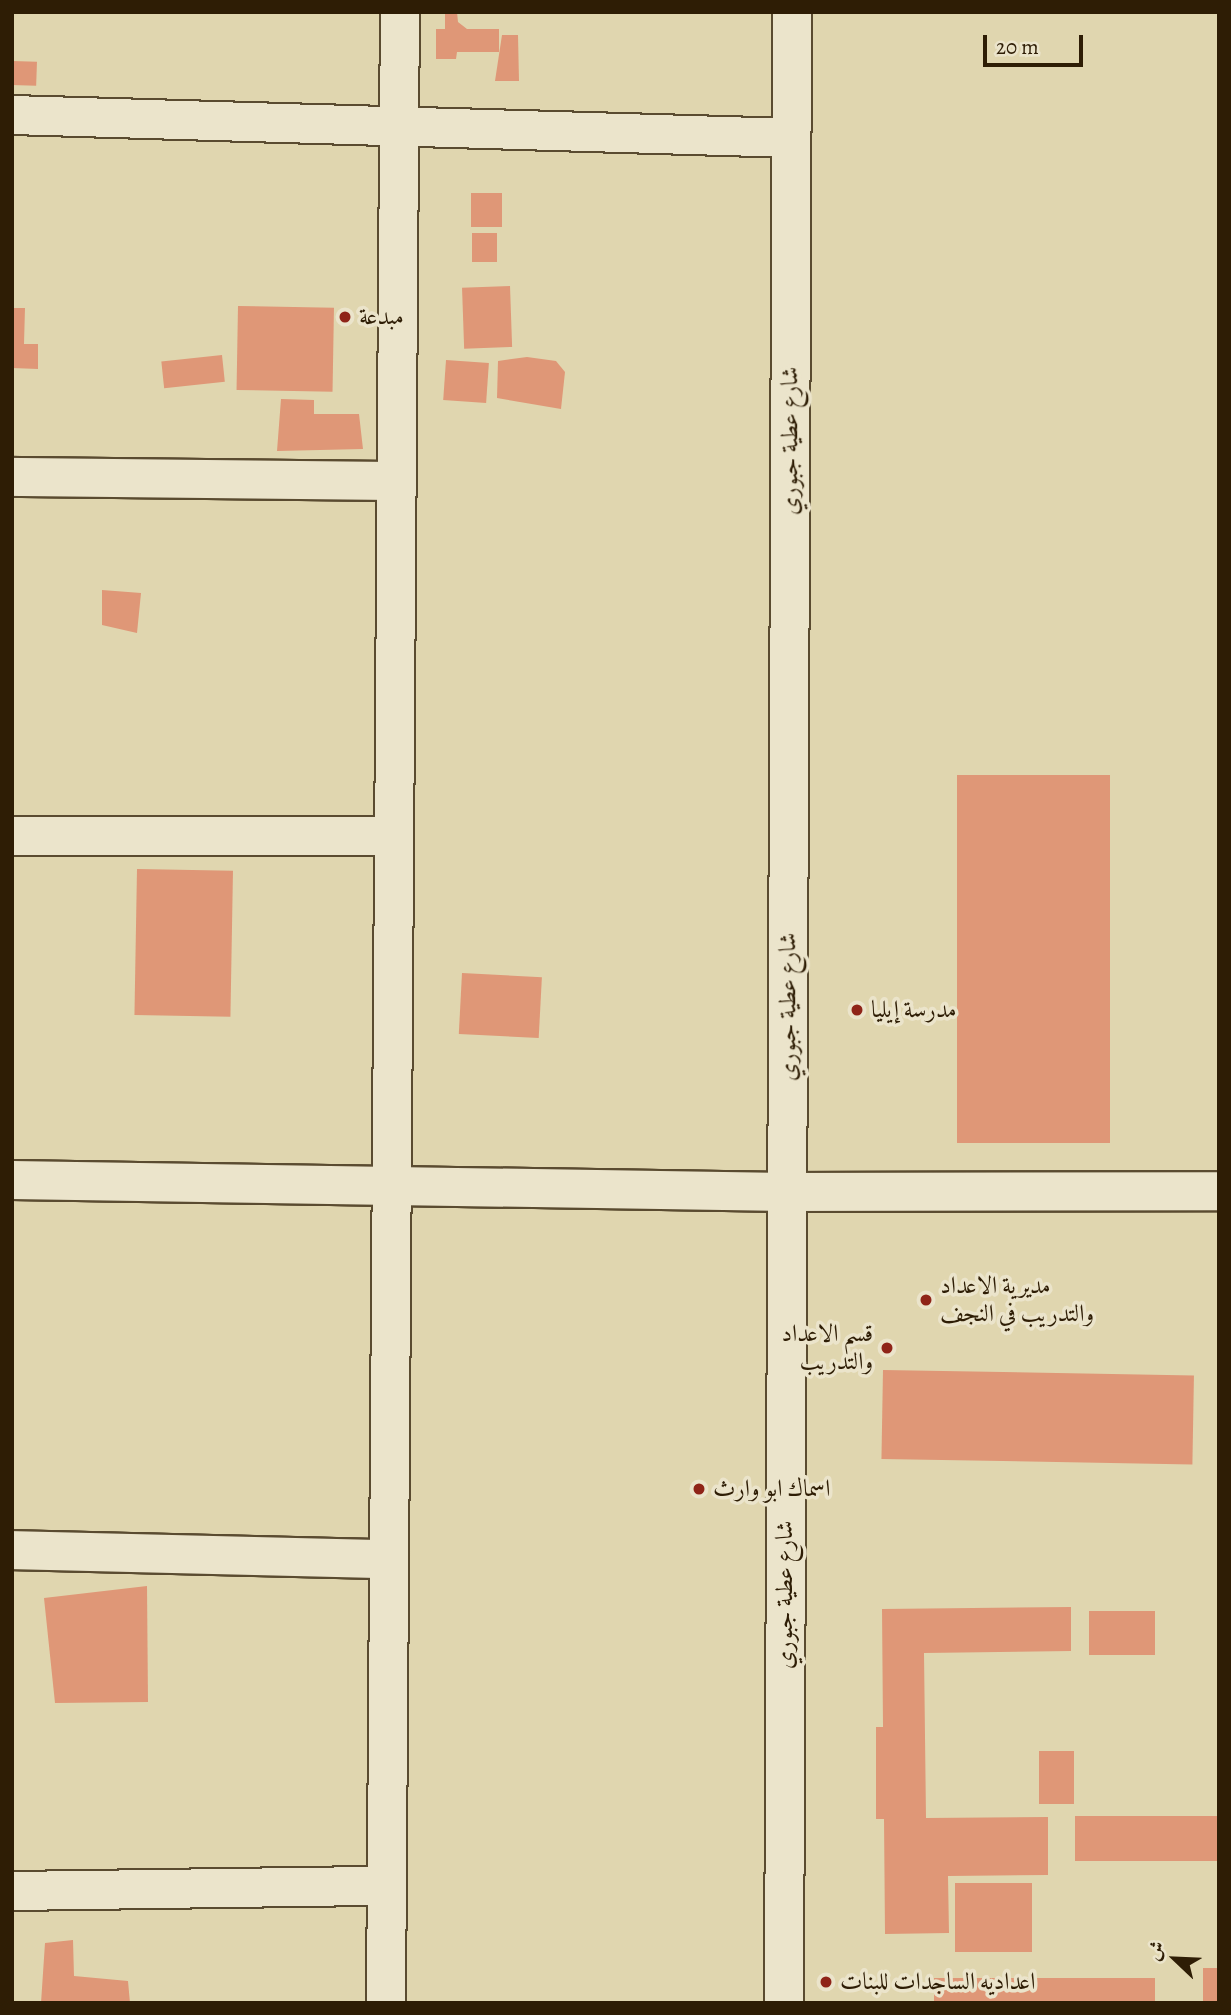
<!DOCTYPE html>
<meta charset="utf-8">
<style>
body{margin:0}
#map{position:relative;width:1231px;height:2015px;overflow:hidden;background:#e0d6af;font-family:Alegreya,Amiri,serif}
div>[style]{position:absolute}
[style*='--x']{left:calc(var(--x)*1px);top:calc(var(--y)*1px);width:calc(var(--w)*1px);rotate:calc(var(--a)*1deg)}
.building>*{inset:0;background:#df9777;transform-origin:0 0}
.roads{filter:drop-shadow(2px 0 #5a4b30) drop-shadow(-2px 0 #5a4b30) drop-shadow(0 2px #5a4b30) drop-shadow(0 -2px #5a4b30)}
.minor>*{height:38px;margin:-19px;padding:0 19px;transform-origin:19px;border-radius:19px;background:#ebe4cb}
.dots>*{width:19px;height:19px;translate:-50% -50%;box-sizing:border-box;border:4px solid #ebe4cb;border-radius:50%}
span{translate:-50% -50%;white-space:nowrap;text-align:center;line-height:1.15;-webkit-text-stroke:7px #ebe4cb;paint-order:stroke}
.poi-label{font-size:24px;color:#2e1d05}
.left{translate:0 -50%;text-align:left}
.right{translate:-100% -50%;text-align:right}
.street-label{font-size:24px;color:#2e1d05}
.frame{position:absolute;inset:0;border:14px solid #2e1d05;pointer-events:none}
.north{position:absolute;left:1140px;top:1924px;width:70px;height:70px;-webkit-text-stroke:5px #ebe4cb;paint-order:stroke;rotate:293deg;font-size:19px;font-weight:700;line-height:28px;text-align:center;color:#2e1d05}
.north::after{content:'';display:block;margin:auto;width:24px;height:32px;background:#2e1d05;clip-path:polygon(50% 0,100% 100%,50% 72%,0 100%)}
.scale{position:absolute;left:983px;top:35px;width:100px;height:32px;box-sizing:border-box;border:4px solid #2e1d05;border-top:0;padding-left:9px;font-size:21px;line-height:24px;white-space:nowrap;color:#2e1d05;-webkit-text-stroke:5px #ebe4cb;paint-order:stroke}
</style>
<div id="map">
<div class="building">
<i style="clip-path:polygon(445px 12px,457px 12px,458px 22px,467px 29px,499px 29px,499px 52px,457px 52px,456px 59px,436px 59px,436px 29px,445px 29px)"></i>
<i style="clip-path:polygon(502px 35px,518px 35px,519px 81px,495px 81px)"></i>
<i style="left:12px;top:61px;width:25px;height:24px;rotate:2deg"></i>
<i style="left:471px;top:193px;width:31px;height:34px"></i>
<i style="left:472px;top:233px;width:25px;height:29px"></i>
<i style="left:510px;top:286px;width:61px;height:48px;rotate:88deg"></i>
<i style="left:238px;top:306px;width:96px;height:84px;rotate:1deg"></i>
<i style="clip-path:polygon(12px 308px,25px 308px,24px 344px,38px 344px,38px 369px,12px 368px)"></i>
<i style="left:222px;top:355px;width:27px;height:61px;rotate:84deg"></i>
<i style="clip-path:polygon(527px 357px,556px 361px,565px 372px,561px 409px,497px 398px,498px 361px)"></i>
<i style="left:446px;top:360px;width:43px;height:40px;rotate:4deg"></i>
<i style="clip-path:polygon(281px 399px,314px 400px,314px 414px,359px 414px,363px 449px,277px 451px)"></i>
<i style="clip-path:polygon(102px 590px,141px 593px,137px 633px,102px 625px)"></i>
<i style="left:1110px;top:775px;width:368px;height:153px;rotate:90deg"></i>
<i style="left:137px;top:869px;width:96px;height:146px;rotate:1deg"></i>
<i style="left:462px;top:973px;width:80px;height:61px;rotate:3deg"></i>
<i style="left:883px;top:1370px;width:311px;height:89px;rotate:1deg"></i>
<i style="clip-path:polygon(147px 1586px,148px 1702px,55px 1703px,44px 1598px)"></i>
<i style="clip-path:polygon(1071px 1607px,1071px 1651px,924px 1653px,926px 1818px,1048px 1817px,1048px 1875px,948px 1876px,949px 1933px,885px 1934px,884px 1819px,876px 1819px,876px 1727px,883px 1727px,882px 1609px)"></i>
<i style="left:1155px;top:1611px;width:44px;height:66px;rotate:90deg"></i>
<i style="left:1039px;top:1751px;width:35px;height:53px"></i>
<i style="left:1219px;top:1816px;width:45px;height:144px;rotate:90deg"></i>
<i style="left:955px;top:1883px;width:77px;height:69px"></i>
<i style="clip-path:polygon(73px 1940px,74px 1976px,128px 1981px,130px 2003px,41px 2003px,45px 1943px)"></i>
<i style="left:1219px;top:1968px;width:35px;height:16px;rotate:90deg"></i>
<i style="left:1155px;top:1978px;width:25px;height:221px;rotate:90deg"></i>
</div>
<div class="roads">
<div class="minor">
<i style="--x:12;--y:115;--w:779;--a:1.69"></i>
<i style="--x:12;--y:477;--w:384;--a:0.6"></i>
<i style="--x:12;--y:836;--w:382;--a:0"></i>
<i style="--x:12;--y:1180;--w:775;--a:0.89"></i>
<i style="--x:787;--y:1192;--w:432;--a:-0.1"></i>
<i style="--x:12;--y:1550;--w:377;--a:1.4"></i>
<i style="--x:12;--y:1891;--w:375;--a:-0.8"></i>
<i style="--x:386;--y:2003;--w:1991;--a:-89.6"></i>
<i style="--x:784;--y:2003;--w:1991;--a:-89.77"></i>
</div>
</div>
<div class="dots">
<i style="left:345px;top:317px;background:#8f2418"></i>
<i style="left:857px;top:1010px;background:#8f2418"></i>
<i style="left:926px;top:1300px;background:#8f2418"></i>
<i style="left:887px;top:1348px;background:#8f2418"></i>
<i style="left:699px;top:1489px;background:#8f2418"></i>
<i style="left:826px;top:1982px;background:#8f2418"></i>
</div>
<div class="poi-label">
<span class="left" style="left:359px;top:317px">مبدعة</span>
<span class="left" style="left:871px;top:1010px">مدرسة إيليا</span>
<span class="left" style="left:940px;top:1300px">مديرية الاعداد<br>والتدريب في النجف</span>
<span class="right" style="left:873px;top:1348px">قسم الاعداد<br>والتدريب</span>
<span class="left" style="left:713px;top:1489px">اسماك ابو وارث</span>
<span class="left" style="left:840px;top:1982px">اعداديه الساجدات للبنات</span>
</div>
<div class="street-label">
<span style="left:790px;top:441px;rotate:-90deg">شارع عطية جبوري</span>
<span style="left:788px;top:1007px;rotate:-90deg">شارع عطية جبوري</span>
<span style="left:785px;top:1595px;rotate:-90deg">شارع عطية جبوري</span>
</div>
<div class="frame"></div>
<div class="north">ش</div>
<div class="scale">20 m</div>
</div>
